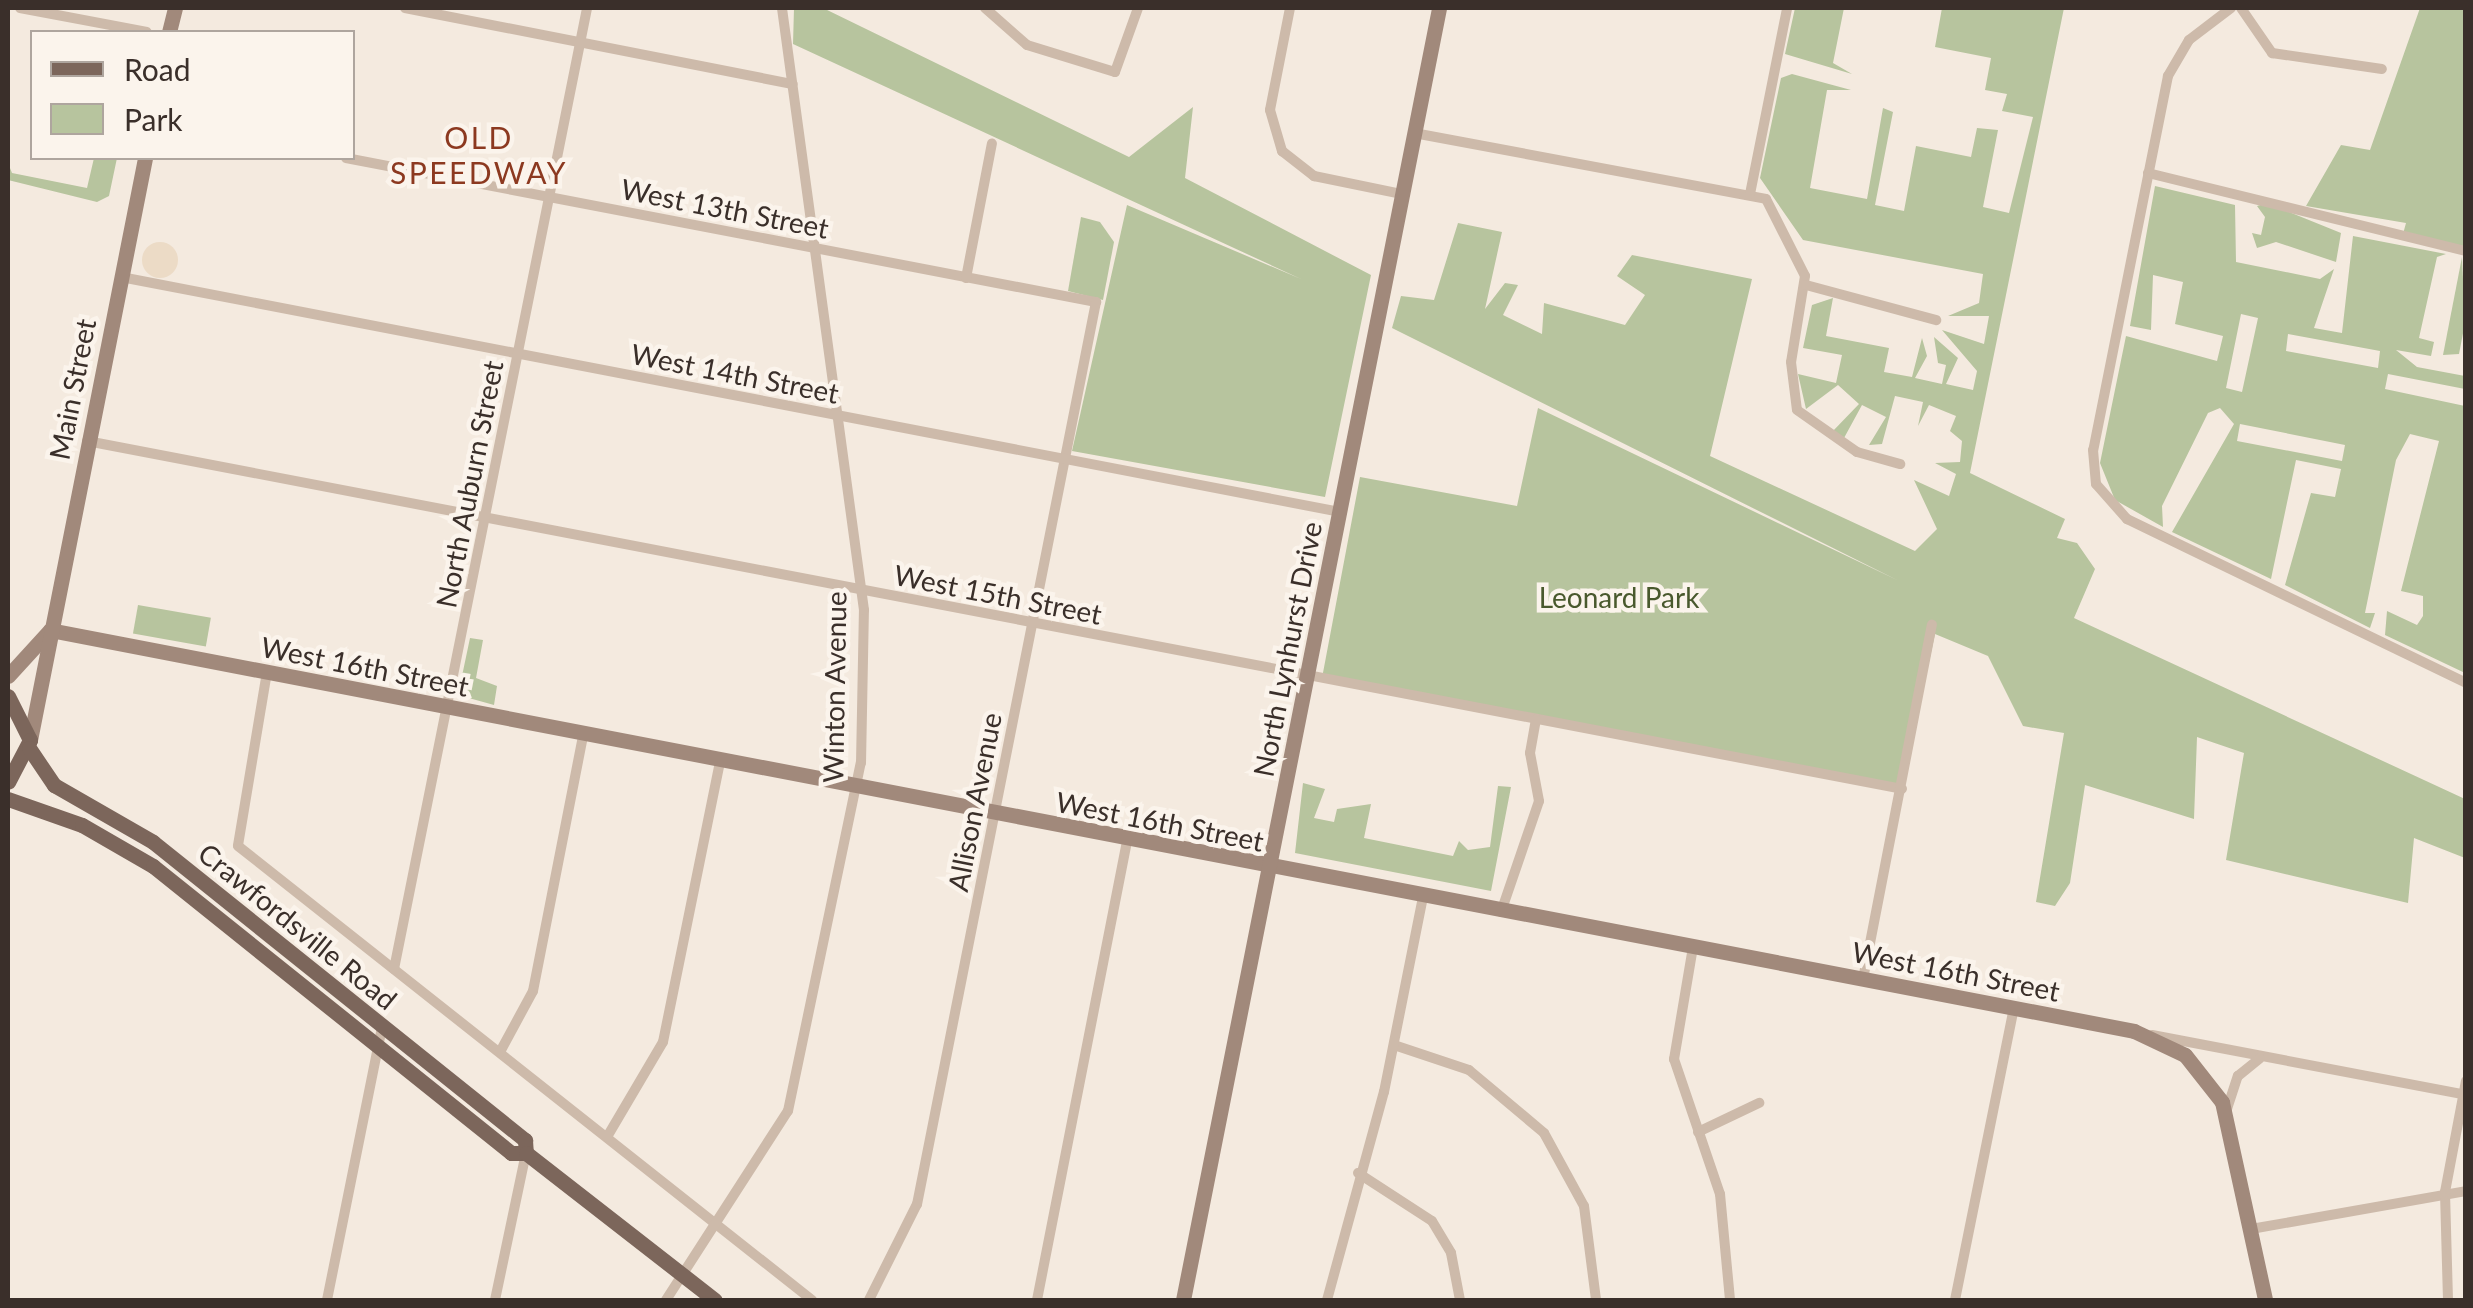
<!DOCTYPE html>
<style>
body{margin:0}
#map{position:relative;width:2473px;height:1308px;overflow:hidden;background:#f4eadf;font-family:Lato,sans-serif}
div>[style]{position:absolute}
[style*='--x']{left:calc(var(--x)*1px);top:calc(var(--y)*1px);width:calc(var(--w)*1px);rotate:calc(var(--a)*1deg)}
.green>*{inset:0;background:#b7c49e;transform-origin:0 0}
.plaza>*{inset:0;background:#ecdbc6}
.round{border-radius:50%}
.street>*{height:10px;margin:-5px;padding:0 5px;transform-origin:5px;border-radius:5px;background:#cdbaaa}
.secondary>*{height:15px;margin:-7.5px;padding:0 7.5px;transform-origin:7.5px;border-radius:7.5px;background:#a1897b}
.primary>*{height:15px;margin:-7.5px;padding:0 7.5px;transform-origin:7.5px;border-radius:7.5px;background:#7c665b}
span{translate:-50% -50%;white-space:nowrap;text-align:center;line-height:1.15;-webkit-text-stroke:9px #fbf4ec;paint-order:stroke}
.street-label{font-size:28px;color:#3a2f2a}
.park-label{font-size:28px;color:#49592d}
.neighbourhood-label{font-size:30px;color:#8c3920;letter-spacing:2.5px}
.frame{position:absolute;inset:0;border:10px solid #3a2f2a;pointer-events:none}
.legend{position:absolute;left:30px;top:30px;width:325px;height:130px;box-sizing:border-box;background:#fbf4ec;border:2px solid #aea59e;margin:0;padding:12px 18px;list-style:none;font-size:30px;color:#3a2f2a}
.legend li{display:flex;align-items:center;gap:20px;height:50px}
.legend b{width:50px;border:2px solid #aea59e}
</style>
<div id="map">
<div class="green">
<i style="clip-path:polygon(794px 8px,823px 8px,1129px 157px,1193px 107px,1185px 178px,1371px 275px,1325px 497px,1072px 451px,1127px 205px,1301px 279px,793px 44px)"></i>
<i style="clip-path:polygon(1795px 8px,1844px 8px,1833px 63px,1852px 74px,1785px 54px)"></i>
<i style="clip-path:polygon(1942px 8px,2064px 8px,1970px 473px,2065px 519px,2057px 538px,2077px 543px,2095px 569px,2074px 618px,2465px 799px,2465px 858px,2414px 838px,2408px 903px,2226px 860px,2244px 753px,2197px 737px,2194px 819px,2085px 785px,2070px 883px,2055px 906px,2036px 902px,2064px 733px,2023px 726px,1988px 656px,1935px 634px,1902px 789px,1322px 678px,1360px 477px,1517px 506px,1538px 408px,1897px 580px,1392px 328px,1401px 296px,1434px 300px,1458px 223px,1502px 232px,1485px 309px,1505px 283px,1518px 285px,1503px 315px,1542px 334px,1544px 303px,1625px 325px,1645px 295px,1617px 276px,1632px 255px,1752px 279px,1710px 456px,1915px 551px,1937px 529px,1914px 480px,1949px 496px,1956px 474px,1935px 463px,1960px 462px,1962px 441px,1950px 431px,1956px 416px,1929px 405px,1918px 426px,1923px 402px,1895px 396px,1882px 444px,1869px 445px,1886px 417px,1862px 405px,1844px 438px,1832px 432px,1859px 404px,1838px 385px,1806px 409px,1798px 374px,1836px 383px,1842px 355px,1803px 348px,1812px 305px,1833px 298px,1826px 336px,1889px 348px,1884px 372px,1912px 377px,1922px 338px,1927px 356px,1915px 378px,1942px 384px,1946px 365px,1938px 363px,1934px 337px,1958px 358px,1946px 384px,1973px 390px,1977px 371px,1942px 330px,1984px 344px,1989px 316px,1948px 316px,1979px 303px,1983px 274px,1803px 240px,1760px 178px,1781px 78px,1792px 74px,1851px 90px,1827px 90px,1810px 188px,1867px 199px,1883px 108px,1893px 112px,1875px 205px,1904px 211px,1916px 146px,1971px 157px,1977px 128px,1998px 130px,1983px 207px,2009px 213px,2033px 117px,2002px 111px,2007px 94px,1985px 90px,1991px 58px,1935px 47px)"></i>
<i style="clip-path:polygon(2420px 8px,2465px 8px,2465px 247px,2403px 234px,2406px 223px,2306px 206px,2341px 145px,2370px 150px)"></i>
<i style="clip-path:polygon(94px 158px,117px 158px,109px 196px,97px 202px,8px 180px,8px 163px,12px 173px,87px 188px)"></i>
<i style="clip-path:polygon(evenodd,2155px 186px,2235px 205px,2236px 262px,2320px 279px,2334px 269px,2314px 328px,2342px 333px,2353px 236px,2446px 254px,2437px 257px,2419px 338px,2434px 342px,2431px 356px,2396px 350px,2417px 367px,2465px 376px,2465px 389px,2388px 374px,2385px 389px,2465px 406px,2465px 673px,2385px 635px,2387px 611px,2417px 625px,2423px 616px,2423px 596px,2401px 591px,2439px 441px,2410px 434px,2396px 460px,2365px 613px,2375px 613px,2370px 628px,2285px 585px,2311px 493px,2335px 497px,2341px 469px,2296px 460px,2271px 579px,2172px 532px,2234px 424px,2220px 408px,2208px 413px,2162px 506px,2163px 527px,2115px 500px,2100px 463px,2126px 336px,2217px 361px,2223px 336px,2175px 324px,2183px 282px,2153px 275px,2151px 330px,2130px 326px,2155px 186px,2241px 314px,2258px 318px,2242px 392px,2226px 388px,2241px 314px,2155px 186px,2288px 334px,2380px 351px,2378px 368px,2286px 351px,2288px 334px,2155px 186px,2240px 424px,2345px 445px,2342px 461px,2237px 441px,2240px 424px)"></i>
<i style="clip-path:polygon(2267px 203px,2341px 233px,2336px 262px,2276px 242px,2257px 248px,2252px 233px,2261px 235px,2265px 217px,2257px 206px)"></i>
<i style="clip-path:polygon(1081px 217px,1100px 222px,1114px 242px,1103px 300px,1068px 291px)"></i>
<i style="clip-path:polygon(2462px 257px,2465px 323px,2459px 354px,2443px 355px)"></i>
<i style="left:138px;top:605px;width:74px;height:29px;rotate:10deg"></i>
<i style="clip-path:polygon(470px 638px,483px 640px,476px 678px,497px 686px,494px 705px,458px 695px)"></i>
<i style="clip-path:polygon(1303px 783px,1325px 789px,1314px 818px,1334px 822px,1337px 809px,1371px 804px,1364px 838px,1453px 856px,1459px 841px,1468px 850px,1490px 847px,1498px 786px,1511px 787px,1491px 891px,1295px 853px)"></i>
</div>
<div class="plaza">
<i class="round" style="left:142px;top:242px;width:36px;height:36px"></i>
</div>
<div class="street">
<i style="--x:20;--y:8;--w:129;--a:10.7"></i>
<i style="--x:405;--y:8;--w:395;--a:11.1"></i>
<i style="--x:985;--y:8;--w:56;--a:41.4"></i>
<i style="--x:1027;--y:45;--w:92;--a:17.1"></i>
<i style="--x:1115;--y:72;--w:68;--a:-70.2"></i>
<i style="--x:1290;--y:8;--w:104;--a:101.1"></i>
<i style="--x:1270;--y:110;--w:43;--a:73.7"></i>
<i style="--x:1282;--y:151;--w:41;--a:38"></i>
<i style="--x:1314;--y:176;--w:90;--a:11.6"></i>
<i style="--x:2231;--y:8;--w:53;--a:142.7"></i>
<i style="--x:2189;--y:40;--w:42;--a:120.3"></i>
<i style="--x:2168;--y:76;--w:381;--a:101.3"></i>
<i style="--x:2093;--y:450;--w:34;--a:85"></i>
<i style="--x:2096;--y:484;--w:47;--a:48.5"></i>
<i style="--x:2127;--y:519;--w:377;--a:25.8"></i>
<i style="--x:2241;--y:8;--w:55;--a:55.4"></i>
<i style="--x:2272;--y:53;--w:111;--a:8.3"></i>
<i style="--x:1414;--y:133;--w:358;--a:10.6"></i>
<i style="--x:1766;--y:199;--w:86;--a:63.1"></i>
<i style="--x:1805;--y:276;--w:87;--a:99.2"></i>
<i style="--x:1791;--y:362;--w:48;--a:82.9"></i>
<i style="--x:1797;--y:410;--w:73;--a:35"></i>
<i style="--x:1857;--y:452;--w:45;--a:15.6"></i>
<i style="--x:346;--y:158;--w:764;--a:10.87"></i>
<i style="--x:1096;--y:302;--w:920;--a:101.22"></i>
<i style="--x:917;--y:1204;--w:107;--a:116.6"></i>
<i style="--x:2148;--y:173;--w:327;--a:13.8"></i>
<i style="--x:1750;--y:194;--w:190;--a:-78.7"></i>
<i style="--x:121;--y:277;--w:1241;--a:10.91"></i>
<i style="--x:966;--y:278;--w:137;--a:-79.1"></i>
<i style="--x:1806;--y:285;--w:135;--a:15.1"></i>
<i style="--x:87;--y:441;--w:1848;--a:10.85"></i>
<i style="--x:267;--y:672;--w:176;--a:99.5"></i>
<i style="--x:238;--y:846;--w:732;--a:38.34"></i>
<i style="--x:1501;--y:912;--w:117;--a:-71.1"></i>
<i style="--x:1539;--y:801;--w:49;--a:-100.6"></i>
<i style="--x:1530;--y:753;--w:34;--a:-80"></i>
<i style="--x:1693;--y:947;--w:114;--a:99.6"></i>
<i style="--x:1674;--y:1059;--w:143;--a:71.2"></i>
<i style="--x:1720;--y:1194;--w:106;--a:84.6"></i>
<i style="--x:394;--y:969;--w:980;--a:-78.64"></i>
<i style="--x:1863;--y:979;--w:361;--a:-79"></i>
<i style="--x:2152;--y:1035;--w:320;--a:10.8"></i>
<i style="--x:1394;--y:1045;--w:79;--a:18.4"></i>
<i style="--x:1469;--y:1070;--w:98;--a:40"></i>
<i style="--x:1544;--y:1133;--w:83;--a:61.3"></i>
<i style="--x:1584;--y:1206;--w:95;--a:82.7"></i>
<i style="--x:500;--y:1052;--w:69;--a:-61.6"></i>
<i style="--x:533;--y:991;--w:261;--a:-78.9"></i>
<i style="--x:2227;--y:1109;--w:35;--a:-72"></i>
<i style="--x:2238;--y:1076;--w:28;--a:-39"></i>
<i style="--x:1698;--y:1132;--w:68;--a:-25.4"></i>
<i style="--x:607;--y:1137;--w:110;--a:-59.5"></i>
<i style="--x:663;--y:1042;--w:286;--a:-78.5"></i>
<i style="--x:1358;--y:1173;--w:88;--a:33"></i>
<i style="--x:1432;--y:1221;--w:37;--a:59"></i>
<i style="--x:1451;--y:1253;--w:48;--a:79.2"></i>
<i style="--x:2251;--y:1229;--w:218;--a:-10"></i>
<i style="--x:327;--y:1300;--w:279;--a:-78.6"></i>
<i style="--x:495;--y:1300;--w:150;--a:-78.1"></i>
<i style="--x:666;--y:1300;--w:225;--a:-57.2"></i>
<i style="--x:788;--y:1111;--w:356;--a:-78.2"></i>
<i style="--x:861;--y:763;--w:153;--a:-88.9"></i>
<i style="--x:864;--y:610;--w:608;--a:-97.76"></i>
<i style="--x:1037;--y:1300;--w:468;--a:-78.9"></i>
<i style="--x:1327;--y:1300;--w:216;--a:-74.7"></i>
<i style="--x:1384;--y:1092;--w:199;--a:-78.7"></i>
<i style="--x:1955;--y:1300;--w:298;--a:-78.6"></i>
<i style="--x:2448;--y:1300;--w:108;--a:-91.6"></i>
<i style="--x:2445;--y:1192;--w:113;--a:-79.3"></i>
</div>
<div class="secondary">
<i style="--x:169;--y:32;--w:25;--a:-76"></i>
<i style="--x:50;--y:630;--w:2122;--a:10.89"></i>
<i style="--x:2134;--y:1031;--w:56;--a:25.2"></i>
<i style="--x:2185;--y:1055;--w:60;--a:51.8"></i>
<i style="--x:2222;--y:1102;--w:203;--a:77.7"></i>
<i style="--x:8;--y:676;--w:62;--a:-47.6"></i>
<i style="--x:30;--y:740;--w:593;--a:-78.82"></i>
<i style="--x:1183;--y:1300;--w:1317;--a:-78.79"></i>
</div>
<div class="primary">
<i style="--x:8;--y:696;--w:49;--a:63.4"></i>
<i style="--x:30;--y:740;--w:47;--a:117.6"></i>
<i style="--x:29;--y:748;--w:45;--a:56"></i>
<i style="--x:54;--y:785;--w:114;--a:29.9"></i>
<i style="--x:153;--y:842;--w:477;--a:38.7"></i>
<i style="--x:525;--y:1140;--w:13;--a:86"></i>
<i style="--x:8;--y:799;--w:78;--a:19.4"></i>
<i style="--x:82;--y:825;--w:82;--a:30"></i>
<i style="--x:153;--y:866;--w:459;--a:38.7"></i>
<i style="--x:511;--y:1153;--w:15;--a:0"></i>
<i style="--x:526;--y:1153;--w:239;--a:37.9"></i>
</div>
<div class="street-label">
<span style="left:725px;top:208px;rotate:11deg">West 13th Street</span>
<span style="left:735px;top:373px;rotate:11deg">West 14th Street</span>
<span style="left:72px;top:389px;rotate:-79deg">Main Street</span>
<span style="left:469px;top:484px;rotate:-79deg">North Auburn Street</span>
<span style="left:998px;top:594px;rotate:11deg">West 15th Street</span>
<span style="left:1287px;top:649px;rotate:-79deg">North Lynhurst Drive</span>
<span style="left:365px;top:666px;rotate:11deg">West 16th Street</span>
<span style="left:834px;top:687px;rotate:-89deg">Winton Avenue</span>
<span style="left:974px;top:802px;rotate:-79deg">Allison Avenue</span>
<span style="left:1160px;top:821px;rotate:11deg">West 16th Street</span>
<span style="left:298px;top:926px;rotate:39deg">Crawfordsville Road</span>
<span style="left:1956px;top:971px;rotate:11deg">West 16th Street</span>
</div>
<div class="park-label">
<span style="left:1619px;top:597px">Leonard Park</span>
</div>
<div class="neighbourhood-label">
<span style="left:479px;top:154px">OLD<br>SPEEDWAY</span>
</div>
<div class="frame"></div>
<ul class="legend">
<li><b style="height:12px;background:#7c665b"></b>Road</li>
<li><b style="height:28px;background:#b7c49e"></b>Park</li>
</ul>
</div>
